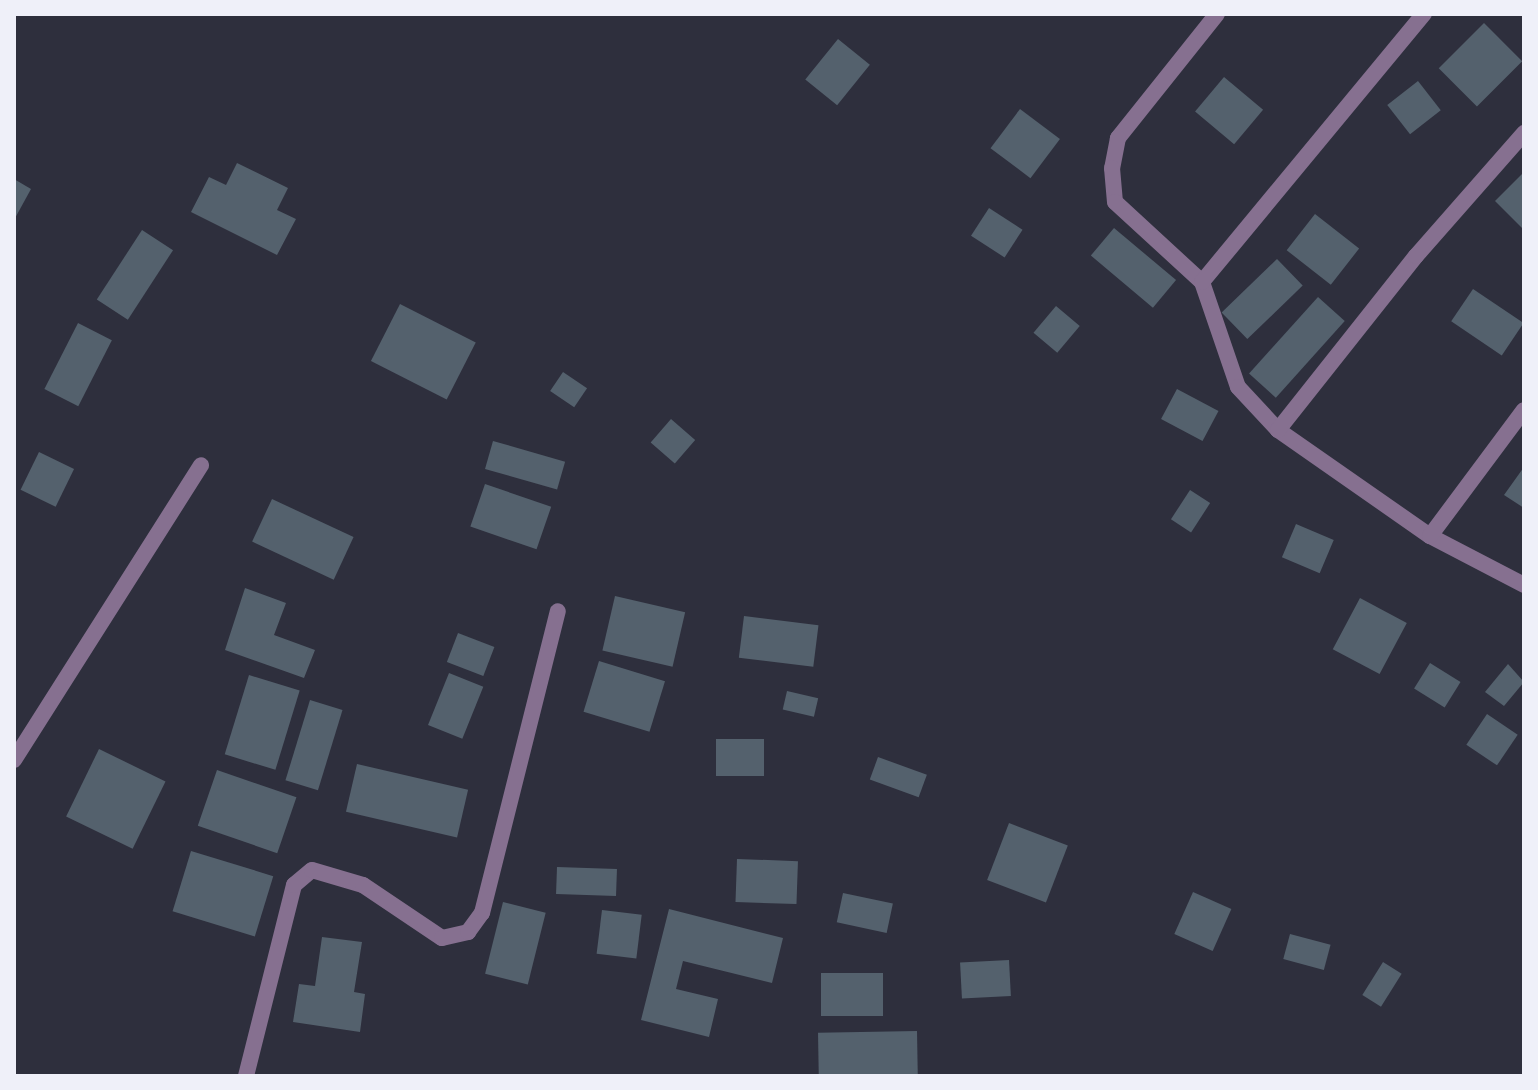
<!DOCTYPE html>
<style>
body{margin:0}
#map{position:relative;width:1538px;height:1090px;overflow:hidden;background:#2e2f3d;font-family:Jost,sans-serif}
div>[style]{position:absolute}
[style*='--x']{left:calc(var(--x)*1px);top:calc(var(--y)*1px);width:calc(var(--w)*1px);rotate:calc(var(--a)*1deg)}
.building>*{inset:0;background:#54616d;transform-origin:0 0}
.minor>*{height:16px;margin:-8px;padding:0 8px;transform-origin:8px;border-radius:8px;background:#867090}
span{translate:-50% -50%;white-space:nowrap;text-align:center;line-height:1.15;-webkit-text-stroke:7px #2e2f3d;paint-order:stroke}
.frame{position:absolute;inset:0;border:16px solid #eff0f9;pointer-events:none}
</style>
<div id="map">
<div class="building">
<i style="left:1484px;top:23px;width:54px;height:64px;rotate:45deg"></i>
<i style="left:838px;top:39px;width:41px;height:52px;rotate:39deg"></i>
<i style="left:1224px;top:77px;width:51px;height:45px;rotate:40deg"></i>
<i style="left:1418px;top:81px;width:37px;height:39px;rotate:52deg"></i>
<i style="left:1020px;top:109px;width:50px;height:49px;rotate:37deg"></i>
<i style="clip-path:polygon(237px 163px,288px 188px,277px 210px,296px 219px,277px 255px,191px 212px,209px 177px,226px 185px)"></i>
<i style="clip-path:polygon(1524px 172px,1524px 230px,1495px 201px)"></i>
<i style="clip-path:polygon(14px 179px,31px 189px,14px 220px)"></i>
<i style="left:989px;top:208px;width:40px;height:33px;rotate:33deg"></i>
<i style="left:1315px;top:214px;width:56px;height:46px;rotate:38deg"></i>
<i style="left:1114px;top:228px;width:81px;height:36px;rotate:40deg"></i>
<i style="left:142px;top:230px;width:37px;height:83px;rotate:33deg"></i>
<i style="left:1277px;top:259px;width:37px;height:77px;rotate:46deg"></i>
<i style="left:1473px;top:289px;width:61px;height:39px;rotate:34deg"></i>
<i style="left:1318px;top:297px;width:36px;height:103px;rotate:42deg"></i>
<i style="left:400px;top:304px;width:85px;height:64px;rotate:27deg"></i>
<i style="left:1056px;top:306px;width:31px;height:35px;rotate:40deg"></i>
<i style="left:78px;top:323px;width:38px;height:74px;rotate:27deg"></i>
<i style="left:563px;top:372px;width:29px;height:23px;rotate:34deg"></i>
<i style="left:1177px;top:389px;width:47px;height:34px;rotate:28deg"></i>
<i style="left:671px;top:419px;width:32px;height:31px;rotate:41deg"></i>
<i style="left:493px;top:441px;width:75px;height:29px;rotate:16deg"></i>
<i style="left:39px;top:452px;width:39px;height:42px;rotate:26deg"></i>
<i style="clip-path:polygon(1524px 467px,1524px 508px,1504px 495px)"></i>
<i style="left:485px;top:484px;width:70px;height:45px;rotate:19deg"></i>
<i style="left:1190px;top:490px;width:24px;height:35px;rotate:33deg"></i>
<i style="left:272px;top:499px;width:90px;height:47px;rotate:25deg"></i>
<i style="left:1296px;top:524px;width:41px;height:36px;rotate:23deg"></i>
<i style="clip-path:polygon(245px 588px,286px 603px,274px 635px,315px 650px,304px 678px,225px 650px)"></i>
<i style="left:615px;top:596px;width:72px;height:56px;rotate:13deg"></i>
<i style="left:1360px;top:598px;width:53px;height:58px;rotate:28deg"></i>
<i style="left:744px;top:616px;width:75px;height:42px;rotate:7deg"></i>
<i style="left:458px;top:633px;width:39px;height:31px;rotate:21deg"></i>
<i style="left:599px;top:661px;width:69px;height:53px;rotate:17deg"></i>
<i style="left:1430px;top:663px;width:36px;height:30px;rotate:32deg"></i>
<i style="clip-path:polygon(1508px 664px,1524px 682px,1504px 706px,1485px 692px)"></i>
<i style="left:449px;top:673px;width:37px;height:56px;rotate:22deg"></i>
<i style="left:249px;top:675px;width:53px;height:83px;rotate:17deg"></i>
<i style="left:787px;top:691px;width:32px;height:19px;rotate:13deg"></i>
<i style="left:310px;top:700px;width:34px;height:84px;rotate:17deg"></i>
<i style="left:1487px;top:714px;width:37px;height:37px;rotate:34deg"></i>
<i style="left:716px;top:739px;width:48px;height:37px"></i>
<i style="left:99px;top:749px;width:74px;height:75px;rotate:26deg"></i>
<i style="left:878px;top:757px;width:52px;height:24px;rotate:20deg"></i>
<i style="left:357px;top:764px;width:114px;height:49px;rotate:13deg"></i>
<i style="left:217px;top:770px;width:84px;height:59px;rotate:19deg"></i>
<i style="left:1009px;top:823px;width:63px;height:61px;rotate:21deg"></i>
<i style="left:191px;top:851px;width:86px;height:63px;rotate:17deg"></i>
<i style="left:737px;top:859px;width:61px;height:43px;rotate:2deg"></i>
<i style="left:557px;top:867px;width:60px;height:27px;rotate:2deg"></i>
<i style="left:1193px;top:892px;width:42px;height:46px;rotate:24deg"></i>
<i style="left:843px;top:893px;width:51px;height:30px;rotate:12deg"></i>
<i style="left:503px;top:902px;width:44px;height:74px;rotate:14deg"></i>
<i style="clip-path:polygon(669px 909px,783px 938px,772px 983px,683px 961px,676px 989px,718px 999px,709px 1037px,641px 1020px)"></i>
<i style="left:602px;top:910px;width:40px;height:44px;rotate:7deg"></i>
<i style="left:1290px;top:934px;width:42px;height:26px;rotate:15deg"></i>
<i style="clip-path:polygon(322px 937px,362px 942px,354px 992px,365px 994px,360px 1032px,293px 1022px,299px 984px,315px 986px)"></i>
<i style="left:1009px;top:960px;width:36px;height:49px;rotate:87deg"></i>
<i style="left:1383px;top:962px;width:22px;height:39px;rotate:32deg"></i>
<i style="left:883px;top:973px;width:43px;height:62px;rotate:90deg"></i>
<i style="left:917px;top:1031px;width:45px;height:99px;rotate:89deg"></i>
</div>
<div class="minor">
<i style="--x:1217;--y:14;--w:159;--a:128.6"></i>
<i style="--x:1118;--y:138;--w:31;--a:101"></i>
<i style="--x:1112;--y:168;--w:34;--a:85"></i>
<i style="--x:1115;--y:202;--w:118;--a:42.6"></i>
<i style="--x:1202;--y:282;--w:111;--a:71.1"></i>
<i style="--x:1238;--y:387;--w:59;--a:47.1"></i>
<i style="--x:1278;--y:430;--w:185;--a:34.9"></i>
<i style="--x:1430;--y:536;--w:106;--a:27.5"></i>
<i style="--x:1202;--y:282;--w:348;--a:-50.4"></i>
<i style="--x:1278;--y:430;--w:222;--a:-51.6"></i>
<i style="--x:1416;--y:256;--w:164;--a:-48.7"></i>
<i style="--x:1430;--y:536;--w:157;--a:-53.3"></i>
<i style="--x:14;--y:760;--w:349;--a:-57.6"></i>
<i style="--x:246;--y:1076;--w:197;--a:-75.9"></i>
<i style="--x:294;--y:885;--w:23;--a:-40"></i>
<i style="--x:312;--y:870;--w:53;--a:16.4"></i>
<i style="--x:363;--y:885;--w:95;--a:33.9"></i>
<i style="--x:442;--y:938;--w:27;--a:-13"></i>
<i style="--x:468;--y:932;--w:24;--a:-54"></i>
<i style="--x:482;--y:913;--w:311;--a:-75.9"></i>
</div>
<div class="frame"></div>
</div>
